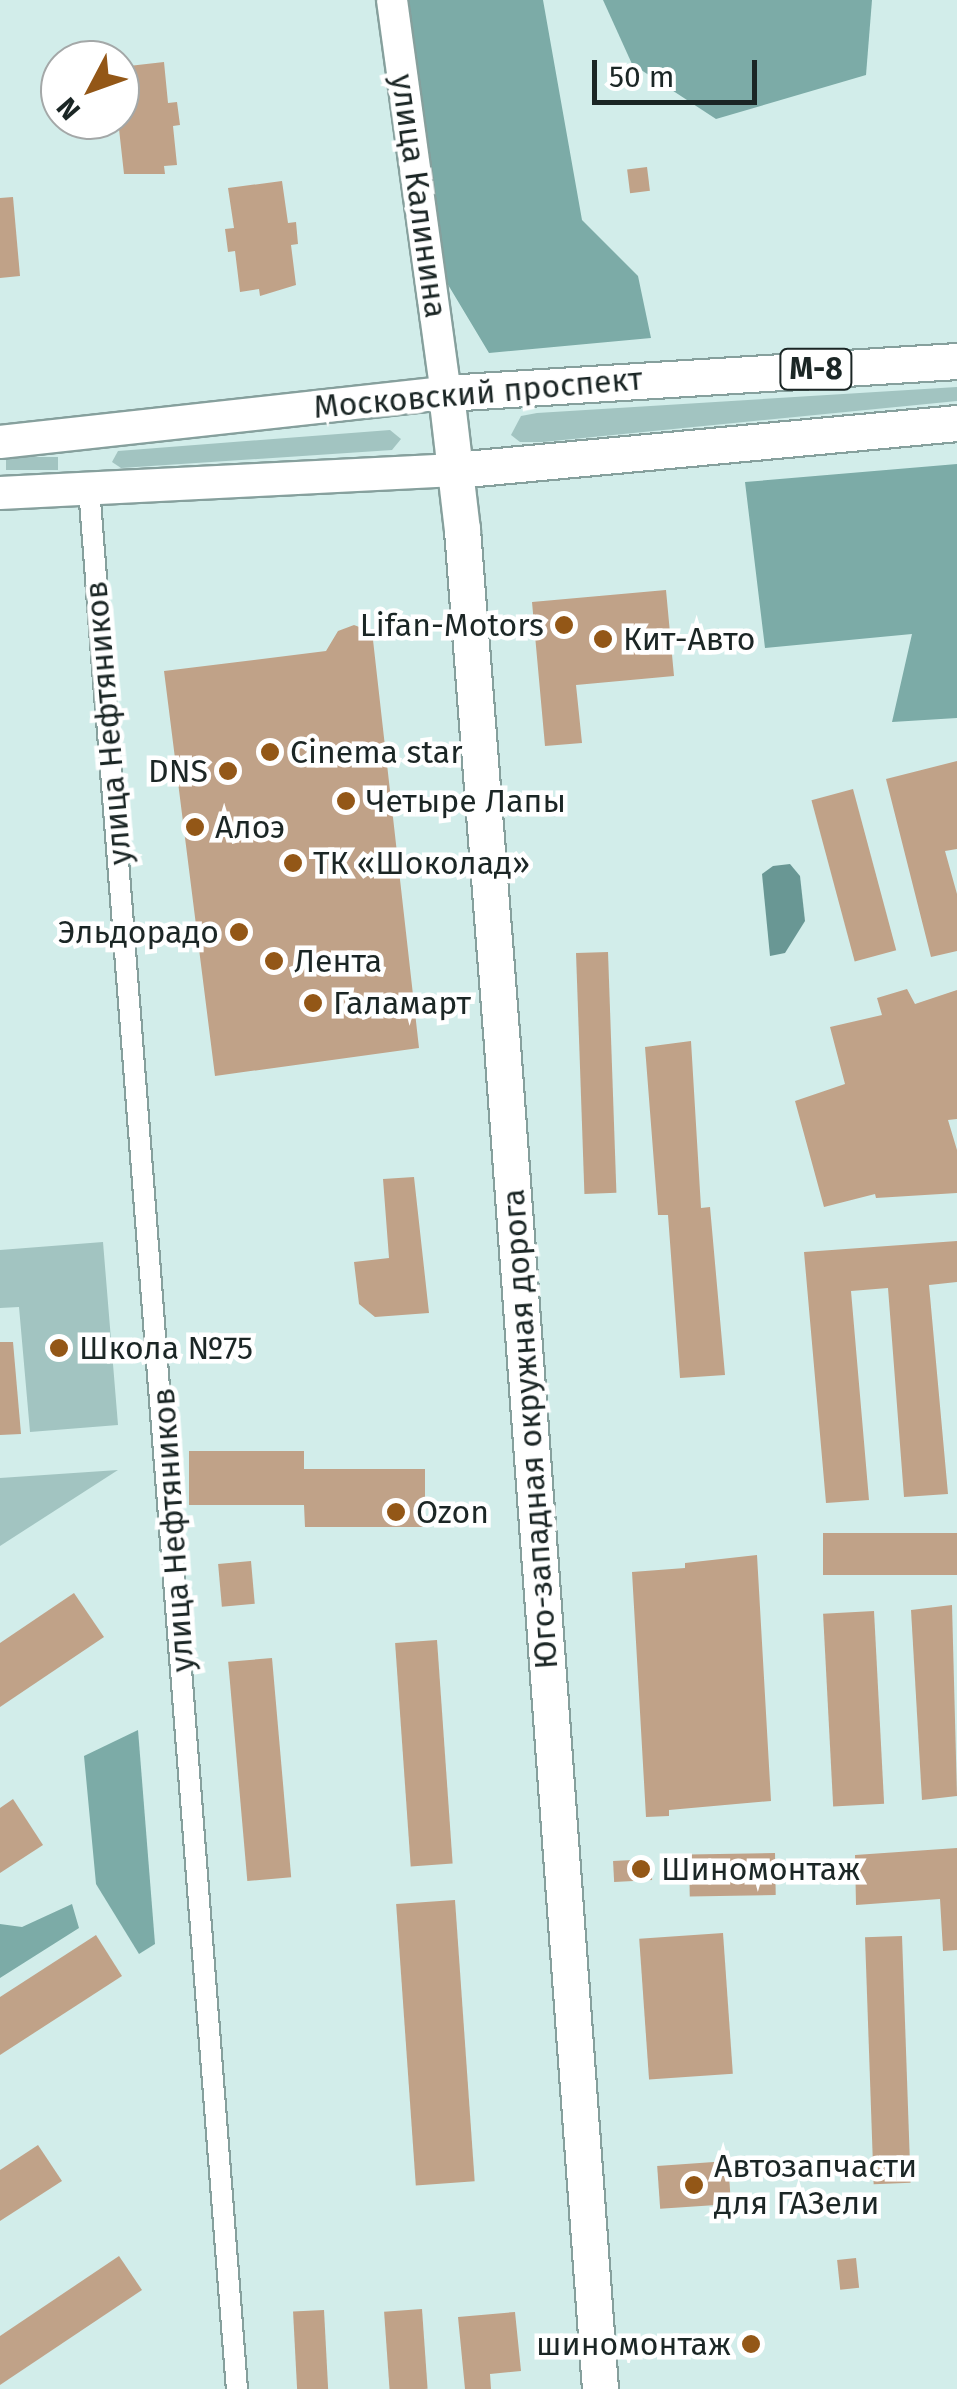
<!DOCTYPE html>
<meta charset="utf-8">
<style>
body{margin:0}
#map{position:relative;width:957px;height:2389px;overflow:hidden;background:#d2edea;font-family:"Fira Sans",sans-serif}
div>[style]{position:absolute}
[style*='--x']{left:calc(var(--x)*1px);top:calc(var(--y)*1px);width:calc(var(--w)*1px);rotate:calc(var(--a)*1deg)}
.green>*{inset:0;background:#a2c4c1;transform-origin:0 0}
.forest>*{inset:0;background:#7caba7}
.water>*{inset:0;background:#699794}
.building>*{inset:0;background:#c0a288;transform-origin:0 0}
.roads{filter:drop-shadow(2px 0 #86a09d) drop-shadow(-2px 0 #86a09d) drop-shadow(0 2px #86a09d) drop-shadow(0 -2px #86a09d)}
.minor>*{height:20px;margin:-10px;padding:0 10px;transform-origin:10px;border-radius:10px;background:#fff}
.secondary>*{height:30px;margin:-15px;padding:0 15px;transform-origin:15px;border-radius:15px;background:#fff}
.primary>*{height:32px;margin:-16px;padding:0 16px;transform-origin:16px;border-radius:16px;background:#fff}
.trunk>*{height:35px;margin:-17.5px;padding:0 17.5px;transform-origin:17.5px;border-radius:17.5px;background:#fff}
.dots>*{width:28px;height:28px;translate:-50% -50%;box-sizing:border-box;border:5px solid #fff;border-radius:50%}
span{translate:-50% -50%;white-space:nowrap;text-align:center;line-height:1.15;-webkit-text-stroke:9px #fff;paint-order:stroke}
.shield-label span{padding:2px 8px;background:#fff;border:2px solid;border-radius:8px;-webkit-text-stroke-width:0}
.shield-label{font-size:30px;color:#1b2625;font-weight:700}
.street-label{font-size:32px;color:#1b2625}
.poi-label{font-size:32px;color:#1b2625}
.right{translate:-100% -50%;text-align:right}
.left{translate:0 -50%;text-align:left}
.north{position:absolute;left:40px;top:40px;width:100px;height:100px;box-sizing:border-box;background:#fff;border:2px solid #a4a8a8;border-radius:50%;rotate:229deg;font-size:28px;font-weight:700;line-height:40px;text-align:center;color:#1b2625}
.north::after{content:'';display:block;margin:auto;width:35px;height:45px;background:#935717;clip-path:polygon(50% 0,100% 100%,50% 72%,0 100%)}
.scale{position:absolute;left:592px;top:60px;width:165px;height:45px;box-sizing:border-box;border:5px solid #1b2625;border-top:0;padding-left:12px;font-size:30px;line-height:35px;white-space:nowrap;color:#1b2625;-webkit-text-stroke:8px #fff;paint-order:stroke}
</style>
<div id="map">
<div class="green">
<i style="clip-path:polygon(957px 387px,957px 401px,543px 442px,520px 442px,511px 435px,521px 416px,537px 413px)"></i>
<i style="clip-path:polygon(390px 430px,401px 439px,392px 450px,121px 468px,112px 462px,118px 451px)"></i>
<i style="left:58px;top:457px;width:13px;height:52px;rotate:90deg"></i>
<i style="clip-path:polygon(103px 1242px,118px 1425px,30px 1432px,19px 1307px,0 1308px,0 1250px)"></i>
<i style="clip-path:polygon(118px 1470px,0 1546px,0 1478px)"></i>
</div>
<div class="forest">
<i style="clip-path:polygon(406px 0,543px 0,582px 220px,638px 276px,651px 338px,489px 353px,447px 283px)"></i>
<i style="clip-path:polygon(603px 0,872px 0,866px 75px,716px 119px,632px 64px)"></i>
<i style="clip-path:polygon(957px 464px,957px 718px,892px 722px,912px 634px,765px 648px,745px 482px)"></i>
<i style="clip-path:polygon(138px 1730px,155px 1944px,139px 1954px,96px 1884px,84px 1756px)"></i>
<i style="clip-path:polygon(72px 1904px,79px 1928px,0 1978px,0 1924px,22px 1927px)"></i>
</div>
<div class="water">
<i style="clip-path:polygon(790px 864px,800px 876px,805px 921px,785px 953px,770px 956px,762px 874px,773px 866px)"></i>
</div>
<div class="building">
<i style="clip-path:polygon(164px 62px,168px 103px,177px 102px,180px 125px,173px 126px,177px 165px,164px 166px,165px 174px,124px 174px,118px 120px,120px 67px)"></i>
<i style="left:647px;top:167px;width:24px;height:20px;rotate:83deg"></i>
<i style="clip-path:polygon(282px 181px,288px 223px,296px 222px,298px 244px,291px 245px,296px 285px,260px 296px,259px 289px,240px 292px,235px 251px,228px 252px,225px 229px,234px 228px,228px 188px)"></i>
<i style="clip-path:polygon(13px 197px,20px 276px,0 278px,0 198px)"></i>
<i style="clip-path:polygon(666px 590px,674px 676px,576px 685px,582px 743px,545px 746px,532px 602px)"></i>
<i style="clip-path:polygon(354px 625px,367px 630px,373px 640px,419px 1048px,215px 1076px,164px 671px,326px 651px,338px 631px)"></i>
<i style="clip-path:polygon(957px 761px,957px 849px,945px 851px,957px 894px,957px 951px,931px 957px,886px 779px)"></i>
<i style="left:853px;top:789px;width:167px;height:43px;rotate:75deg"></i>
<i style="left:608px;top:952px;width:241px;height:32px;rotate:88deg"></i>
<i style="clip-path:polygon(907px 989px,915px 1004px,957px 990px,957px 1119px,948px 1120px,957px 1150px,957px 1193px,876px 1198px,875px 1194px,824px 1207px,795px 1101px,845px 1084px,830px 1027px,882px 1015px,877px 998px)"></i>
<i style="clip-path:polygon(691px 1041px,701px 1208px,710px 1207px,725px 1375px,680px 1378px,668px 1215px,658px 1215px,645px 1047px)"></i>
<i style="clip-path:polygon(414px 1177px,429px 1313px,375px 1317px,359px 1304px,354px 1262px,389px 1258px,383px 1179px)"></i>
<i style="clip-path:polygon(957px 1241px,957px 1282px,929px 1285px,948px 1494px,904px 1497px,888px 1288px,851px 1291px,869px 1500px,826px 1503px,804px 1252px)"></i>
<i style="clip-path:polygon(0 1342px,13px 1342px,21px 1434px,0 1435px)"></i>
<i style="clip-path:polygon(189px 1451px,304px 1451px,304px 1469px,425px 1469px,425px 1527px,305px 1527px,304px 1505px,189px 1505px)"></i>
<i style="left:957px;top:1533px;width:42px;height:134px;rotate:90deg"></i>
<i style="clip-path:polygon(757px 1555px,771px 1801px,669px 1810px,669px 1816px,646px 1817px,632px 1572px,685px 1568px,685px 1563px)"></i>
<i style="left:251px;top:1561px;width:43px;height:33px;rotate:85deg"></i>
<i style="clip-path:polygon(74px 1593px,104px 1637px,0 1707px,0 1643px)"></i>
<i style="clip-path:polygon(952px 1605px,957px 1796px,922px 1800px,911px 1610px)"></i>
<i style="left:874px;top:1611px;width:193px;height:51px;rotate:87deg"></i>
<i style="left:437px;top:1640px;width:224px;height:42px;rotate:86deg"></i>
<i style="left:272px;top:1658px;width:220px;height:44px;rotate:85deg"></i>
<i style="clip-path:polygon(13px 1799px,43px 1845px,0 1873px,0 1808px)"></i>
<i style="clip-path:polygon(957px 1848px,957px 1950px,943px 1951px,940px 1899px,856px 1905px,855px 1855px)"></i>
<i style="left:775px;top:1853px;width:42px;height:86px;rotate:89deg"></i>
<i style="left:651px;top:1859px;width:21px;height:38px;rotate:87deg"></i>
<i style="left:455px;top:1900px;width:282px;height:59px;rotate:86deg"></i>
<i style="left:723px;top:1933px;width:141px;height:84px;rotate:86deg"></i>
<i style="clip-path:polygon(96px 1935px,122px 1976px,0 2055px,0 1997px)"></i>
<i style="left:902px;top:1936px;width:247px;height:37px;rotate:88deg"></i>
<i style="clip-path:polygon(38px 2145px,62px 2181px,0 2221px,0 2170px)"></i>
<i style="left:728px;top:2161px;width:43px;height:71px;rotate:86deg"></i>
<i style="clip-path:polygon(119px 2256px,142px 2290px,0 2385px,0 2336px)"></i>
<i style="left:856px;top:2258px;width:30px;height:19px;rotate:84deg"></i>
<i style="left:422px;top:2309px;width:80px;height:38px;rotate:86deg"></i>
<i style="left:324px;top:2310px;width:79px;height:31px;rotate:87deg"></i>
<i style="clip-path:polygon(515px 2312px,521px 2371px,490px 2374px,491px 2389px,465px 2389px,458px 2317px)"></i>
</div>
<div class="roads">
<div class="minor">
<i style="--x:89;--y:488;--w:1907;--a:85.55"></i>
</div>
<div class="secondary">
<i style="--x:392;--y:0;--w:397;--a:82.2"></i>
</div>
<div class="primary">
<i style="--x:0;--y:442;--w:449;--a:-6.3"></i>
<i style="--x:0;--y:493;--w:456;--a:-2.9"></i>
</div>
<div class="trunk">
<i style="--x:455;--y:470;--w:504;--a:-5.35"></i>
<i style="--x:600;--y:2389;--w:1361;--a:-94.17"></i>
<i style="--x:501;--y:1032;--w:504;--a:-94.44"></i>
<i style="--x:462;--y:530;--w:138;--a:-96.7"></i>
<i style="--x:446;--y:393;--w:512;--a:-3.58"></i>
</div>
</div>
<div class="dots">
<i style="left:564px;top:625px;background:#935717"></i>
<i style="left:603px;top:639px;background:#935717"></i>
<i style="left:270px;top:752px;background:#935717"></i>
<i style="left:228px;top:771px;background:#935717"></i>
<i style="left:346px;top:801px;background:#935717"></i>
<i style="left:195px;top:827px;background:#935717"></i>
<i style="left:293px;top:863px;background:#935717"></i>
<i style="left:239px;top:932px;background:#935717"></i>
<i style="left:274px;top:961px;background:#935717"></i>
<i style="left:313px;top:1003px;background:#935717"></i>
<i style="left:59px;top:1348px;background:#935717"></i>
<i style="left:396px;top:1512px;background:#935717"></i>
<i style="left:641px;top:1869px;background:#935717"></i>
<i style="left:694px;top:2185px;background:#935717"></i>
<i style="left:751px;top:2344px;background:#935717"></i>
</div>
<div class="shield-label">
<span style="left:816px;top:369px">М-8</span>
</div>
<div class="street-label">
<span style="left:419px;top:196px;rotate:82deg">улица Калинина</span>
<span style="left:478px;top:393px;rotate:-5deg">Московский проспект</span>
<span style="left:108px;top:723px;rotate:-95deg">улица Нефтяников</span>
<span style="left:530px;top:1429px;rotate:-94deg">Юго-западная окружная дорога</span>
<span style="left:173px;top:1530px;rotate:-94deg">улица Нефтяников</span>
</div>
<div class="poi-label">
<span class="right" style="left:544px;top:625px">Lifan-Motors</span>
<span class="left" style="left:623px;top:639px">Кит-Авто</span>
<span class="left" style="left:290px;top:752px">Cinema star</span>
<span class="right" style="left:208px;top:771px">DNS</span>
<span class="left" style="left:366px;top:801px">Четыре Лапы</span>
<span class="left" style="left:215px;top:827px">Алоэ</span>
<span class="left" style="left:313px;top:863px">ТК «Шоколад»</span>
<span class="right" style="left:219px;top:932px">Эльдорадо</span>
<span class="left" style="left:294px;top:961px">Лента</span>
<span class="left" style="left:333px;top:1003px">Галамарт</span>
<span class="left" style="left:79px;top:1348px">Школа №75</span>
<span class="left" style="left:416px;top:1512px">Ozon</span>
<span class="left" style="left:661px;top:1869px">Шиномонтаж</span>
<span class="left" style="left:714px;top:2185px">Автозапчасти<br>для ГАЗели</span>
<span class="right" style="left:731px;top:2344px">шиномонтаж</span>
</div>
<div class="north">N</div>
<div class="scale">50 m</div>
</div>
